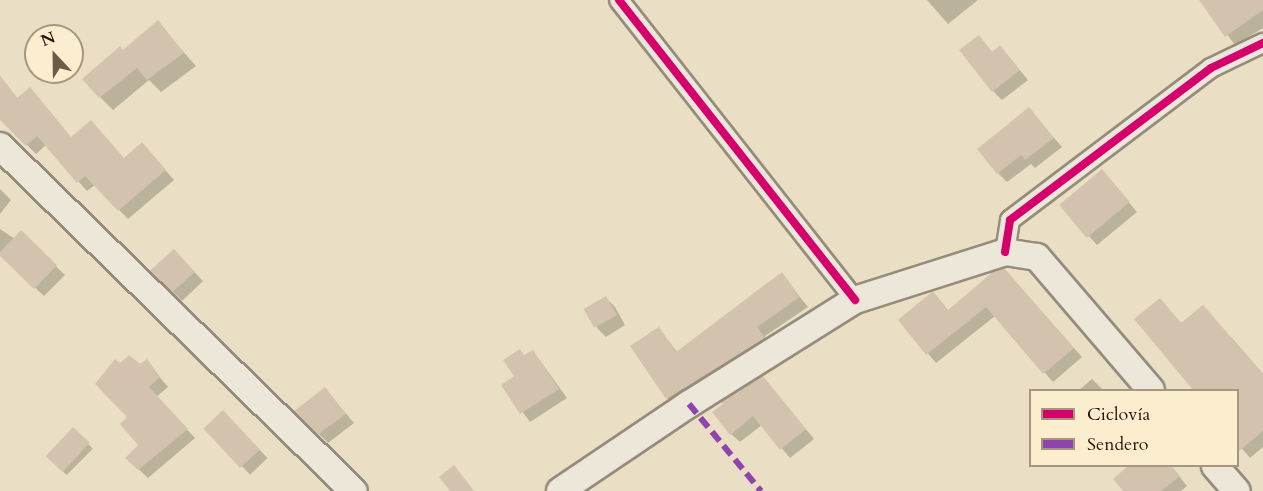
<!DOCTYPE html>
<meta charset="utf-8">
<style>
body{margin:0}
#map{position:relative;width:1263px;height:491px;overflow:hidden;background:#eadfc4;font-family:Cardo,serif}
div>[style]{position:absolute}
[style*='--x']{left:calc(var(--x)*1px);top:calc(var(--y)*1px);width:calc(var(--w)*1px);rotate:calc(var(--a)*1deg)}
.shadow>*{inset:0;background:#0003;transform-origin:0 0}
.building>*{inset:0;background:#d3c3ae;transform-origin:0 0}
.roads{filter:drop-shadow(2px 0 #958c7b) drop-shadow(-2px 0 #958c7b) drop-shadow(0 2px #958c7b) drop-shadow(0 -2px #958c7b)}
.street>*{height:18px;margin:-9px;padding:0 9px;transform-origin:9px;border-radius:9px;background:#ede7d9}
.secondary>*{height:26px;margin:-13px;padding:0 13px;transform-origin:13px;border-radius:13px;background:#ede7d9}
.quiet>*{height:6px;margin-top:-3px;transform-origin:0;background:repeating-linear-gradient(90deg,#8e44ad 0 12px,transparent 0 18px)}
.cycleway>*{height:8px;margin:-4px;padding:0 4px;transform-origin:4px;border-radius:4px;background:#d6006c}
span{translate:-50% -50%;white-space:nowrap;text-align:center;line-height:1.15;-webkit-text-stroke:4.5px #fbeecf;paint-order:stroke}
.legend{position:absolute;left:1029px;top:389px;width:210px;height:78px;box-sizing:border-box;background:#fbeecf;border:2px solid #a7967f;margin:0;padding:8px 10px;list-style:none;font-size:18px;color:#2a1207}
.legend li{display:flex;align-items:center;gap:12px;height:30px}
.legend b{width:30px;border:2px solid #a7967f}
.north{position:absolute;left:24px;top:24px;width:60px;height:60px;box-sizing:border-box;background:#fbeecf;border:2px solid #a7967f;border-radius:50%;rotate:338deg;font-size:16px;font-weight:700;line-height:24px;text-align:center;color:#2a1207}
.north::after{content:'';display:block;margin:auto;width:21px;height:27px;background:#6d5a49;clip-path:polygon(50% 0,100% 100%,50% 72%,0 100%)}
</style>
<div id="map">
<div class="shadow">
<i style="clip-path:polygon(927px 0,978px 0,948px 24px)"></i>
<i style="clip-path:polygon(1201px 0,1263px 0,1263px 28px,1235px 45px)"></i>
<i style="clip-path:polygon(157px 22px,196px 66px,161px 92px,149px 80px,113px 110px,100px 97px,123px 52px)"></i>
<i style="clip-path:polygon(979px 37px,993px 53px,1000px 47px,1028px 80px,1002px 100px,993px 91px)"></i>
<i style="clip-path:polygon(0 76px,18px 99px,72px 139px,124px 160px,142px 144px,174px 180px,128px 219px,95px 185px,87px 191px,46px 145px,36px 154px,0 118px)"></i>
<i style="clip-path:polygon(1029px 109px,1062px 147px,1035px 168px,1031px 164px,1007px 182px,998px 173px)"></i>
<i style="clip-path:polygon(1110px 180px,1137px 212px,1097px 245px,1061px 205px)"></i>
<i style="clip-path:polygon(0 189px,11px 200px,0 214px)"></i>
<i style="clip-path:polygon(0 229px,15px 239px,21px 233px,65px 275px,44px 296px,0 255px)"></i>
<i style="clip-path:polygon(183px 260px,203px 281px,182px 301px,152px 271px)"></i>
<i style="clip-path:polygon(781px 274px,808px 307px,765px 336px,773px 348px,676px 407px,667px 398px,659px 329px,678px 353px)"></i>
<i style="clip-path:polygon(1013px 279px,1082px 357px,1053px 382px,995px 316px,936px 363px,900px 320px,933px 293px,949px 311px)"></i>
<i style="clip-path:polygon(606px 298px,615px 307px,625px 325px,606px 337px,597px 328px)"></i>
<i style="clip-path:polygon(1160px 300px,1182px 324px,1232px 338px,1263px 374px,1263px 447px,1250px 458px,1238px 444px,1238px 390px,1194px 390px,1137px 319px)"></i>
<i style="clip-path:polygon(533px 351px,567px 398px,530px 422px,503px 385px,516px 377px,525px 357px)"></i>
<i style="clip-path:polygon(146px 361px,168px 387px,156px 397px,195px 438px,148px 478px,127px 458px,141px 445px,129px 417px,121px 365px,140px 366px)"></i>
<i style="clip-path:polygon(1092px 379px,1103px 390px,1079px 390px)"></i>
<i style="clip-path:polygon(771px 387px,814px 439px,790px 458px,762px 425px,740px 442px,731px 434px)"></i>
<i style="clip-path:polygon(325px 389px,354px 423px,328px 443px,296px 412px)"></i>
<i style="left:223px;top:412px;width:64px;height:24px;rotate:46deg"></i>
<i style="left:73px;top:429px;width:28px;height:37px;rotate:45deg"></i>
<i style="clip-path:polygon(1171px 466px,1187px 486px,1181px 491px,1125px 491px)"></i>
</div>
<div class="building">
<i style="clip-path:polygon(1199px 0,1263px 0,1263px 10px,1225px 37px)"></i>
<i style="clip-path:polygon(158px 20px,184px 53px,147px 80px,137px 68px,99px 98px,82px 79px,120px 46px,123px 50px)"></i>
<i style="clip-path:polygon(979px 35px,992px 52px,1000px 45px,1020px 70px,992px 92px,959px 50px)"></i>
<i style="clip-path:polygon(0 76px,17px 98px,30px 87px,71px 137px,91px 120px,124px 158px,142px 142px,166px 170px,118px 211px,85px 176px,77px 183px,37px 136px,26px 146px,0 120px)"></i>
<i style="clip-path:polygon(1029px 107px,1054px 138px,1025px 160px,1021px 155px,997px 174px,977px 149px)"></i>
<i style="left:1102px;top:169px;width:43px;height:56px;rotate:50deg"></i>
<i style="clip-path:polygon(21px 230px,57px 265px,34px 289px,0 256px,0 252px)"></i>
<i style="left:174px;top:249px;width:31px;height:33px;rotate:48deg"></i>
<i style="clip-path:polygon(1004px 268px,1074px 348px,1043px 374px,986px 307px,926px 355px,898px 320px,933px 291px,948px 310px,994px 271px)"></i>
<i style="clip-path:polygon(782px 272px,800px 297px,757px 327px,765px 338px,666px 399px,630px 346px,659px 327px,676px 352px)"></i>
<i style="left:606px;top:296px;width:22px;height:26px;rotate:60deg"></i>
<i style="clip-path:polygon(1160px 298px,1181px 323px,1203px 305px,1263px 374px,1263px 431px,1238px 452px,1238px 390px,1193px 390px,1134px 319px)"></i>
<i style="clip-path:polygon(520px 349px,524px 355px,533px 350px,559px 389px,520px 414px,501px 385px,514px 376px,503px 360px)"></i>
<i style="clip-path:polygon(129px 355px,140px 364px,147px 359px,160px 377px,149px 387px,188px 429px,138px 470px,125px 458px,138px 445px,120px 424px,127px 417px,95px 384px,115px 359px,120px 363px)"></i>
<i style="clip-path:polygon(763px 376px,806px 429px,780px 450px,753px 416px,730px 435px,712px 412px,723px 404px,721px 402px)"></i>
<i style="clip-path:polygon(325px 387px,346px 414px,317px 435px,293px 412px)"></i>
<i style="left:223px;top:410px;width:54px;height:27px;rotate:47deg"></i>
<i style="left:73px;top:427px;width:23px;height:40px;rotate:43deg"></i>
<i style="clip-path:polygon(454px 465px,474px 491px,450px 491px,439px 477px)"></i>
<i style="clip-path:polygon(1129px 465px,1171px 465px,1180px 476px,1161px 491px,1123px 491px,1113px 479px)"></i>
</div>
<div class="roads">
<div class="street">
<i style="--x:619;--y:0;--w:382;--a:51.8"></i>
<i style="--x:1005;--y:252;--w:32;--a:-81"></i>
<i style="--x:1010;--y:220;--w:252;--a:-37.1"></i>
<i style="--x:1211;--y:68;--w:58;--a:-25.7"></i>
</div>
<div class="secondary">
<i style="--x:0;--y:146;--w:494;--a:44.3"></i>
<i style="--x:1215;--y:466;--w:33;--a:49"></i>
<i style="--x:560;--y:491;--w:156;--a:-34"></i>
<i style="--x:689;--y:404;--w:196;--a:-32.1"></i>
<i style="--x:855;--y:300;--w:157;--a:-17.7"></i>
<i style="--x:1005;--y:252;--w:32;--a:9"></i>
<i style="--x:1037;--y:257;--w:175;--a:49.4"></i>
</div>
</div>
<div class="quiet">
<i style="--x:689;--y:404;--w:113;--a:50.4"></i>
</div>
<div class="cycleway">
<i style="--x:619;--y:0;--w:382;--a:51.8"></i>
<i style="--x:1005;--y:252;--w:32;--a:-81"></i>
<i style="--x:1010;--y:220;--w:252;--a:-37.1"></i>
<i style="--x:1211;--y:68;--w:58;--a:-25.7"></i>
</div>
<ul class="legend">
<li><b style="height:8px;background:#d6006c"></b>Ciclovía</li>
<li><b style="height:8px;background:#8e44ad"></b>Sendero</li>
</ul>
<div class="north">N</div>
</div>
